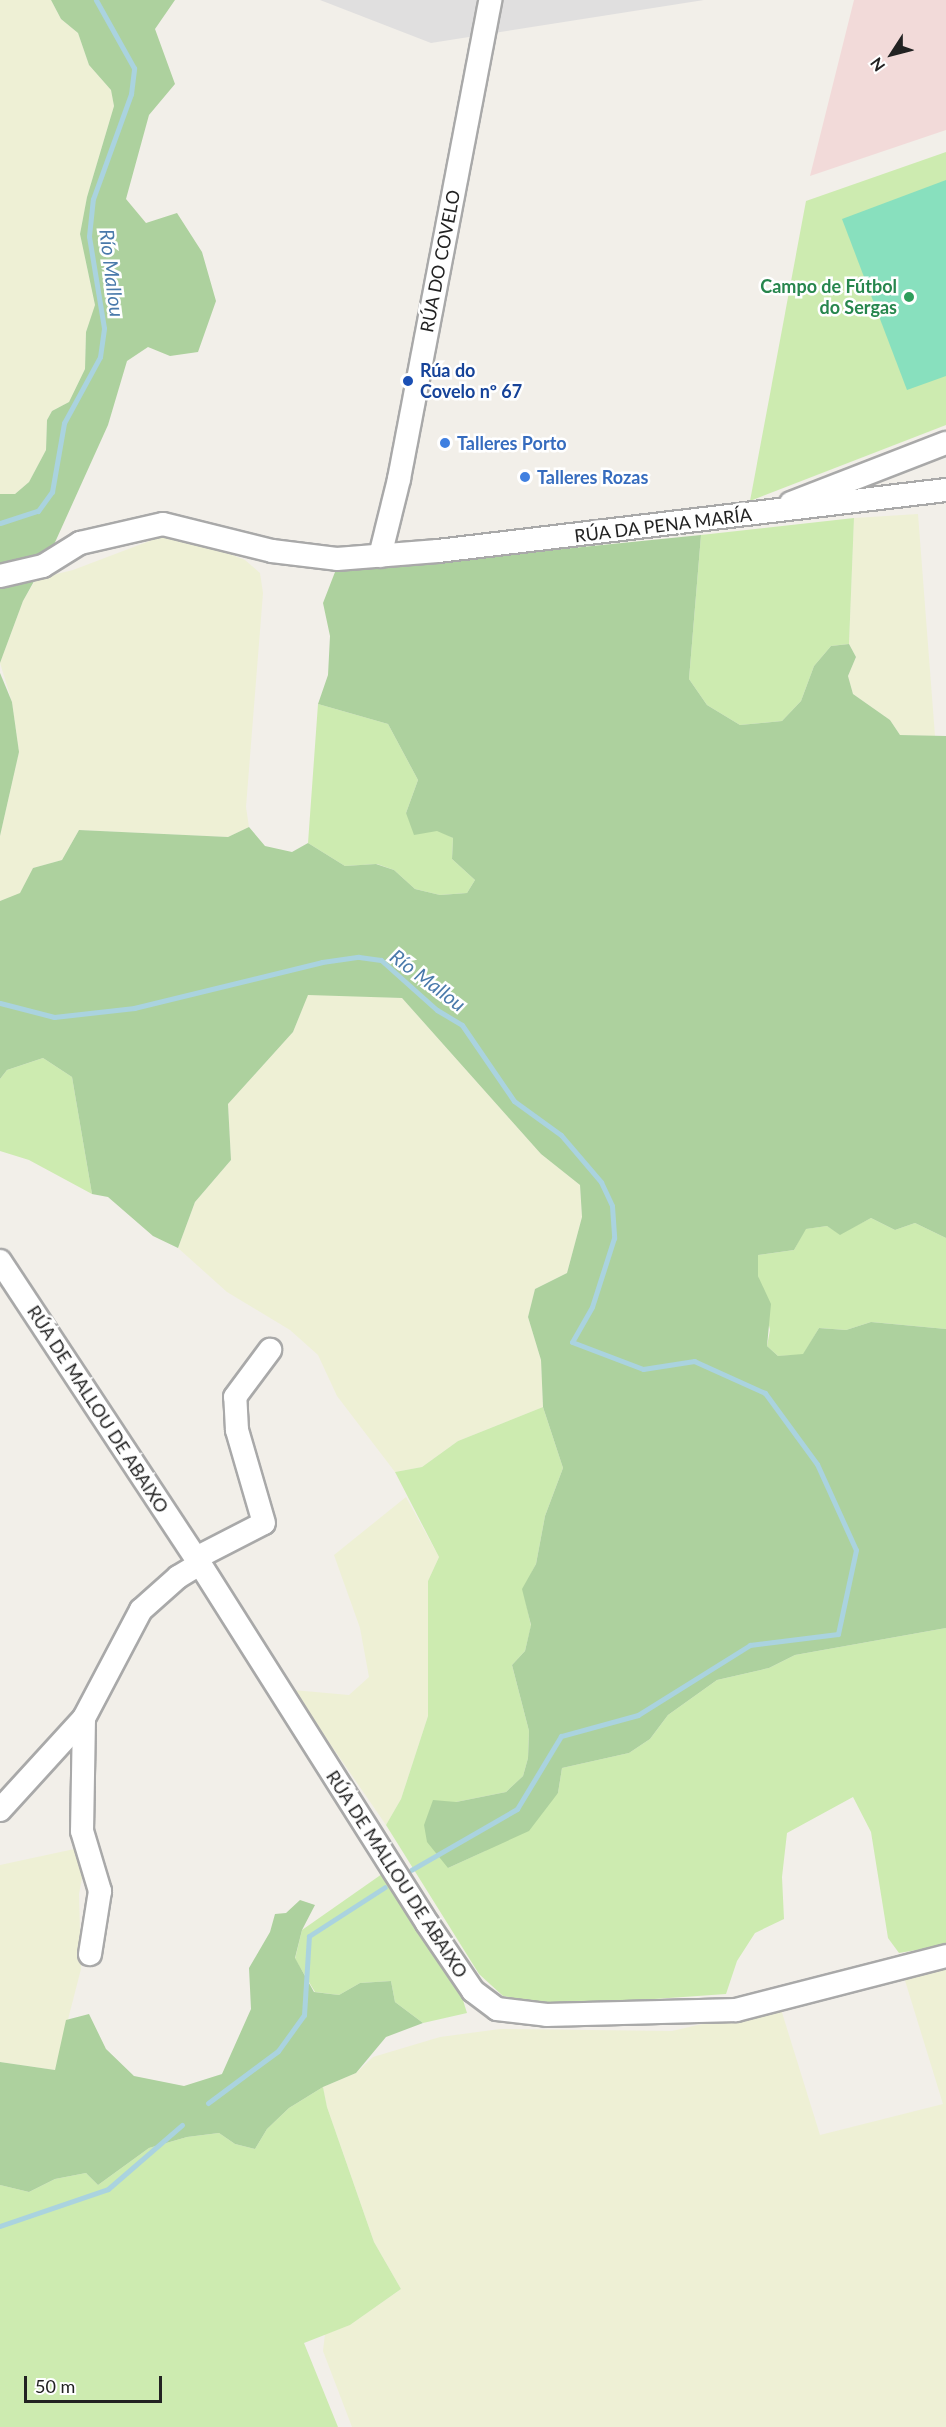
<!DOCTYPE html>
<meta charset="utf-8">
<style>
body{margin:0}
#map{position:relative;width:946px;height:2427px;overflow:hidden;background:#f2efe9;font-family:Lato,sans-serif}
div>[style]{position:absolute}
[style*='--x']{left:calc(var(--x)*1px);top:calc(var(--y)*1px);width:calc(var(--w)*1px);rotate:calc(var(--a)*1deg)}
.residential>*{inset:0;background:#e0dfdf}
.commercial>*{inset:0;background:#f2dad9}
.farmland>*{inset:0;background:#eef0d5}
.grass>*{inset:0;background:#cdebb0}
.forest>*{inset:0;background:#add19e}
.pitch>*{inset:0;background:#88e0be}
.stream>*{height:5px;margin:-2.5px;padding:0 2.5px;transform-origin:2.5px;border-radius:2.5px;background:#aad3df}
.roads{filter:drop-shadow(2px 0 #a9a9a9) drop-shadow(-2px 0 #a9a9a9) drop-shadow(0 2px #a9a9a9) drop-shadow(0 -2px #a9a9a9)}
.minor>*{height:22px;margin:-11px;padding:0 11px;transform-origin:11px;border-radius:11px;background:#fff}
.dots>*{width:16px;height:16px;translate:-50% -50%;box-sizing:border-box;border:3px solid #fff;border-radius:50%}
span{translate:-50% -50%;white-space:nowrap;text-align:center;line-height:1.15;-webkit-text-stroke:5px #fff;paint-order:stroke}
.street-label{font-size:18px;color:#222}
.leisure-label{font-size:18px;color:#27864d;font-weight:700}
.right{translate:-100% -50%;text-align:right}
.transit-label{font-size:18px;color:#164399;font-weight:700}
.left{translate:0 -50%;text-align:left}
.shop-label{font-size:18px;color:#366cbe;font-weight:700}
.water-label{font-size:20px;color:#4a7aab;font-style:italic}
.north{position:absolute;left:862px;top:24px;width:60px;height:60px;-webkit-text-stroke:4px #fff;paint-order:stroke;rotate:234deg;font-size:16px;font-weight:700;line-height:24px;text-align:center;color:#222}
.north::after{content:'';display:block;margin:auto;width:21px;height:27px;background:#222;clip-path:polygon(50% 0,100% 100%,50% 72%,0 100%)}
.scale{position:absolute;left:24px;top:2376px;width:138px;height:27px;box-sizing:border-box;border:3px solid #222;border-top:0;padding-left:8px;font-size:18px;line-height:21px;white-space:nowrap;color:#222;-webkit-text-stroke:4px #fff;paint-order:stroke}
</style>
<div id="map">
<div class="residential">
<i style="clip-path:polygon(320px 0,704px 0,431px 43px)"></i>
</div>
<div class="commercial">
<i style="clip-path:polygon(854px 0,946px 0,946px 130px,810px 176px)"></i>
</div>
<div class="farmland">
<i style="clip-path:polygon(0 0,51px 0,61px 19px,78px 33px,89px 65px,111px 90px,114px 106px,87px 197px,80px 234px,95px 306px,86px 332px,85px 369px,69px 402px,52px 411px,47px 420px,46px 450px,29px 482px,15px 494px,0 494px)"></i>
<i style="clip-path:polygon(918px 514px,935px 736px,900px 735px,890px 720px,853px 694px,848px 676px,856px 657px,849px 644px,854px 518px)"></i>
<i style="clip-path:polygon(160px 537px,203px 543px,245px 560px,260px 573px,263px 593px,246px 807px,249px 827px,228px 837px,79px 830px,62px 860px,33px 868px,20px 894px,0 901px,0 836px,19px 752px,12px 702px,0 663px,23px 601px,36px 579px,73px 570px)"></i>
<i style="clip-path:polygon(308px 994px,402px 998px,541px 1154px,580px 1185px,582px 1217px,567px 1273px,535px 1289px,528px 1317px,541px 1360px,543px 1407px,458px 1441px,422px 1467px,395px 1472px,337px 1396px,318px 1355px,290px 1330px,227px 1292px,178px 1248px,195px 1202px,231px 1160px,228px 1104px,293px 1032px)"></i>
<i style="clip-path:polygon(406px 1497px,439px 1557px,428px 1581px,428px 1716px,401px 1799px,386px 1825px,293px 1690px,349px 1695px,369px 1677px,360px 1628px,334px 1555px)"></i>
<i style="clip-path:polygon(79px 1848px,84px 1867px,79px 1894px,81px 1969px,55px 2070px,0 2062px,0 1865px)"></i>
<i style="clip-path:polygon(946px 1964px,946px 2427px,352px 2427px,323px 2351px,325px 2334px,350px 2325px,401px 2289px,374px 2242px,327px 2107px,323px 2087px,356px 2073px,373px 2057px,440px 2037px,500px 2029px,672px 2031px,780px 2006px,820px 2135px,943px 2104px,903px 1974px)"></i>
</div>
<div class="grass">
<i style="clip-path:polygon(946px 152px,946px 425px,750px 501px,806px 201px)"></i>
<i style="clip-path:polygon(854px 518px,849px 644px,831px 646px,814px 666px,801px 701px,782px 721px,740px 725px,707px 705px,689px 679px,701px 535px)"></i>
<i style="clip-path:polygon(318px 704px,388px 724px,418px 780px,406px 813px,453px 838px,452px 859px,475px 880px,467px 893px,440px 895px,415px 889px,394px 870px,377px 864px,345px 866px,308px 843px)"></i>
<i style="clip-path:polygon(43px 1058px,72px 1077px,92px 1194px,29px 1160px,0 1151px,0 1079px,7px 1070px)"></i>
<i style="clip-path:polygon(871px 1218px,895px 1230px,915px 1223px,946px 1238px,946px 1329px,871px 1322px,846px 1330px,819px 1328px,803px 1355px,778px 1356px,767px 1346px,770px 1330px,758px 1276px,758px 1255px,794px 1250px,805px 1229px,827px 1226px,840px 1234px)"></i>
<i style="clip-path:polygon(543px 1407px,563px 1468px,545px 1516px,536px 1564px,523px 1589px,531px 1626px,525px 1651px,512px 1665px,529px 1731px,528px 1758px,523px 1776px,506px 1792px,456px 1802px,448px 1868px,485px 1851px,558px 1793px,562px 1768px,629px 1753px,650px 1739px,668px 1715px,717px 1680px,769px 1668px,795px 1655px,946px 1628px,946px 1945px,899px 1953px,888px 1938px,871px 1832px,853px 1797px,787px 1833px,782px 1877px,784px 1919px,755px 1933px,737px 1961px,726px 1994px,555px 2006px,503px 1996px,479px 1974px,386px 1825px,401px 1799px,428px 1716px,428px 1581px,439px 1557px,395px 1472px,422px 1467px,458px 1441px)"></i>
<i style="clip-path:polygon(382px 1874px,462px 1997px,467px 2013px,423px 2023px,395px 2002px,391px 1981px,360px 1983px,339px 1995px,315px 1992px,295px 1959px,302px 1930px)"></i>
<i style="clip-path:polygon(323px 2087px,327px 2107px,374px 2242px,401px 2289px,350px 2325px,304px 2343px,338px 2427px,0 2427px,0 2185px,29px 2192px,55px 2179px,86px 2173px,98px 2185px,149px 2148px,187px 2137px,219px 2133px,235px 2144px,255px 2149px,267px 2129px,289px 2108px)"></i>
</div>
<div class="forest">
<i style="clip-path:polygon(51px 0,175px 0,155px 29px,175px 84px,149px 115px,126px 199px,146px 223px,177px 213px,202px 252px,216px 301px,198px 352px,170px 356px,148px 347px,127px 361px,108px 425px,52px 549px,23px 601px,0 663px,0 494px,15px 494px,29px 482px,46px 450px,47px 420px,52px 411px,69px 402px,85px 369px,86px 332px,95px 305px,80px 234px,87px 197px,114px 106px,111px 90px,89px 65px,78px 33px,61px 19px)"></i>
<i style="clip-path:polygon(701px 535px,689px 679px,707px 705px,740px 725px,782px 721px,801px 701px,814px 666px,831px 646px,849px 644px,856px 657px,848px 676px,853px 694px,890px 720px,900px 735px,946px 736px,946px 1238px,915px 1223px,895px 1230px,871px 1218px,840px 1235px,827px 1226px,806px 1229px,794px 1250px,758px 1255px,758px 1276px,771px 1304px,767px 1346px,778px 1356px,803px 1354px,819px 1328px,846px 1330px,871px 1322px,946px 1329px,946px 1628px,795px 1655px,769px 1668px,717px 1680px,668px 1715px,650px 1739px,629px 1753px,562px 1768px,558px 1793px,529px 1831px,448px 1868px,427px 1842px,424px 1825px,433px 1800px,456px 1802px,506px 1792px,523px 1776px,528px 1758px,529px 1731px,512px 1665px,525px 1651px,531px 1625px,522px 1589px,536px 1564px,545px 1516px,563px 1468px,543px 1407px,541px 1360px,528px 1317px,535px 1289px,567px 1273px,582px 1217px,580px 1185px,541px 1154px,402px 998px,308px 995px,293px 1032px,228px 1104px,231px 1160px,195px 1202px,178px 1248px,153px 1236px,108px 1197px,92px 1194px,72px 1077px,43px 1058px,7px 1070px,0 1079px,0 901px,20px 893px,33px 868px,62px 860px,79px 830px,228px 837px,249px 827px,265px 846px,292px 852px,308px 843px,345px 866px,376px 864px,394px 870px,415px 889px,440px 895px,467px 893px,475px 880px,452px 859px,453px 838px,437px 831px,414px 835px,406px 813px,418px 780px,388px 724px,318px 704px,328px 675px,330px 636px,323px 603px,335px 572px)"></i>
<i style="clip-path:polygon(0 673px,12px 702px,19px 752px,0 836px)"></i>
<i style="clip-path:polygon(300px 1900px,315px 1905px,302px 1930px,295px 1958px,314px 1992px,339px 1995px,360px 1983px,391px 1981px,395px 2002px,423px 2023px,386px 2037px,356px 2073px,323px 2087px,289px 2108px,267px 2129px,255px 2149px,235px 2144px,219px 2133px,187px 2137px,149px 2148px,98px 2185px,86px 2173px,55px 2179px,29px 2192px,0 2185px,0 2062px,55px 2070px,66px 2020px,89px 2014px,106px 2049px,134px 2076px,184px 2086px,222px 2074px,251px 2009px,249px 1968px,270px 1932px,275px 1914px,286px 1913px)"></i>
</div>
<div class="pitch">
<i style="clip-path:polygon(946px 180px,946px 376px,907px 390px,842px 219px)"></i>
</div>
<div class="stream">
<i style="--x:0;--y:523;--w:40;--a:-18"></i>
<i style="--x:38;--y:511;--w:24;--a:-54"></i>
<i style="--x:52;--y:492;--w:70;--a:-80.1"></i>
<i style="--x:64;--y:423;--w:75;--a:-61.4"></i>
<i style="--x:100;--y:357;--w:29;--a:-82"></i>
<i style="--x:104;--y:328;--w:93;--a:-99.3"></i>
<i style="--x:89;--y:236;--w:37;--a:-84"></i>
<i style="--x:93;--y:199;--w:112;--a:-70.1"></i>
<i style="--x:131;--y:94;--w:26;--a:-83"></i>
<i style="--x:134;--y:68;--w:78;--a:-119.2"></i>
<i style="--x:0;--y:1003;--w:56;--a:14.5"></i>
<i style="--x:54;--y:1017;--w:81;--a:-6.4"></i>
<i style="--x:134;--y:1008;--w:194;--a:-13.7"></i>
<i style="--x:322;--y:962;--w:37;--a:-8"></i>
<i style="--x:359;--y:957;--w:22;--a:8"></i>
<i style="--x:381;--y:960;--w:75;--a:41.8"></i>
<i style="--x:437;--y:1010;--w:29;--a:31"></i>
<i style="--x:462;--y:1025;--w:92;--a:55.6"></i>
<i style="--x:514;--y:1101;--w:58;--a:35.9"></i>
<i style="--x:561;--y:1135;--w:62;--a:49.6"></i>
<i style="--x:601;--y:1182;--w:26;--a:65"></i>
<i style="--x:612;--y:1206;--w:32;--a:86"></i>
<i style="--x:614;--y:1238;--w:72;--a:107.7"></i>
<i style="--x:592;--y:1307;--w:40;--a:119.7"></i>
<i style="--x:572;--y:1342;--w:76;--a:20.8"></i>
<i style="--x:643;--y:1369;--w:52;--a:-8.9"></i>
<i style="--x:694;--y:1361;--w:78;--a:24.3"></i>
<i style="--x:765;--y:1393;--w:88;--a:53.8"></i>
<i style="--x:817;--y:1464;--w:94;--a:65.6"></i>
<i style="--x:856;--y:1550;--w:86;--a:102.1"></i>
<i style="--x:838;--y:1634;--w:89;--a:172.9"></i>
<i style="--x:750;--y:1645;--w:132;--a:148"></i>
<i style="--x:638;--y:1715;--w:80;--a:164.7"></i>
<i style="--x:561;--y:1736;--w:85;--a:121.1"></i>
<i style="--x:517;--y:1809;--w:122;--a:150.1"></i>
<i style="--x:208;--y:2103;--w:87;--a:-36.6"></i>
<i style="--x:278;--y:2051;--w:44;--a:-54.2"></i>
<i style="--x:304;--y:2015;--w:79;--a:-86.4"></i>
<i style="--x:309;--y:1936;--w:90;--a:-32.8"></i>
<i style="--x:0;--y:2226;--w:114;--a:-18.9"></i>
<i style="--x:108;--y:2189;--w:98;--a:-40.9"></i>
</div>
<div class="roads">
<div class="minor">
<i style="--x:791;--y:503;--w:166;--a:-21.2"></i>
<i style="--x:380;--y:556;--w:79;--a:-76.1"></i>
<i style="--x:399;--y:479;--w:488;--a:-79.2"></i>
<i style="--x:0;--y:576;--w:44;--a:-13.1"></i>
<i style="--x:43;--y:566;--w:44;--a:-31.9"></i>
<i style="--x:80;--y:543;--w:85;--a:-12.9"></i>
<i style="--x:163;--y:524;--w:112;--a:13.9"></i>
<i style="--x:272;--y:551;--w:65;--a:7"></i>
<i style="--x:337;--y:559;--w:101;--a:-4.5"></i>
<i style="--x:438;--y:551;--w:512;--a:-6.85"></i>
<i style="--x:0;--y:1261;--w:363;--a:56.6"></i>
<i style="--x:200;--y:1564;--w:425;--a:57.7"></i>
<i style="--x:427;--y:1923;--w:82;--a:55.9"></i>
<i style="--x:473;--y:1991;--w:30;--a:37"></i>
<i style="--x:497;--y:2009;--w:50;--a:6.8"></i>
<i style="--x:547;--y:2015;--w:189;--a:-1.5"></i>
<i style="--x:736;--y:2010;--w:217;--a:-14.4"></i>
<i style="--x:196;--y:1558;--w:76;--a:-27.2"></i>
<i style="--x:264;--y:1523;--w:97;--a:-106.2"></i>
<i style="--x:237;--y:1430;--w:33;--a:-93"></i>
<i style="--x:235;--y:1397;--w:59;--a:-53.3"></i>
<i style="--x:84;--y:1718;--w:113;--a:91"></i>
<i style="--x:82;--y:1831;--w:63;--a:73.3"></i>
<i style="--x:100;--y:1891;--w:64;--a:99"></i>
<i style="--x:0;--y:1810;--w:125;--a:-47.6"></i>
<i style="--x:84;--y:1718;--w:122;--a:-62.2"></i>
<i style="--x:141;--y:1610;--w:50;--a:-41.7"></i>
<i style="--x:178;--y:1577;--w:26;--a:-31"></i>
</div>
</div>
<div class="dots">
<i style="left:909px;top:297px;background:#2e9e5b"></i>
<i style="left:408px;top:381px;background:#1a4fb4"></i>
<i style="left:445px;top:443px;background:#3f7fe0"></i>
<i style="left:525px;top:477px;background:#3f7fe0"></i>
</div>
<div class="street-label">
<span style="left:440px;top:261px;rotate:-79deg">RÚA DO COVELO</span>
<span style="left:663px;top:525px;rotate:-7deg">RÚA DA PENA MARÍA</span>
<span style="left:98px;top:1409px;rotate:57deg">RÚA DE MALLOU DE ABAIXO</span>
<span style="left:397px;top:1874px;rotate:57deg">RÚA DE MALLOU DE ABAIXO</span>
</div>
<div class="leisure-label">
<span class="right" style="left:897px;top:297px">Campo de Fútbol<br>do Sergas</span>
</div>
<div class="transit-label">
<span class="left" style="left:420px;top:381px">Rúa do<br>Covelo nº 67</span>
</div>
<div class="shop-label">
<span class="left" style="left:457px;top:443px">Talleres Porto</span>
<span class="left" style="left:537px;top:477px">Talleres Rozas</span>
</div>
<div class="water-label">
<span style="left:112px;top:273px;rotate:83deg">Río Mallou</span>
<span style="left:428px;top:980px;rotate:37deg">Río Mallou</span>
</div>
<div class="north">N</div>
<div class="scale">50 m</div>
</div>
